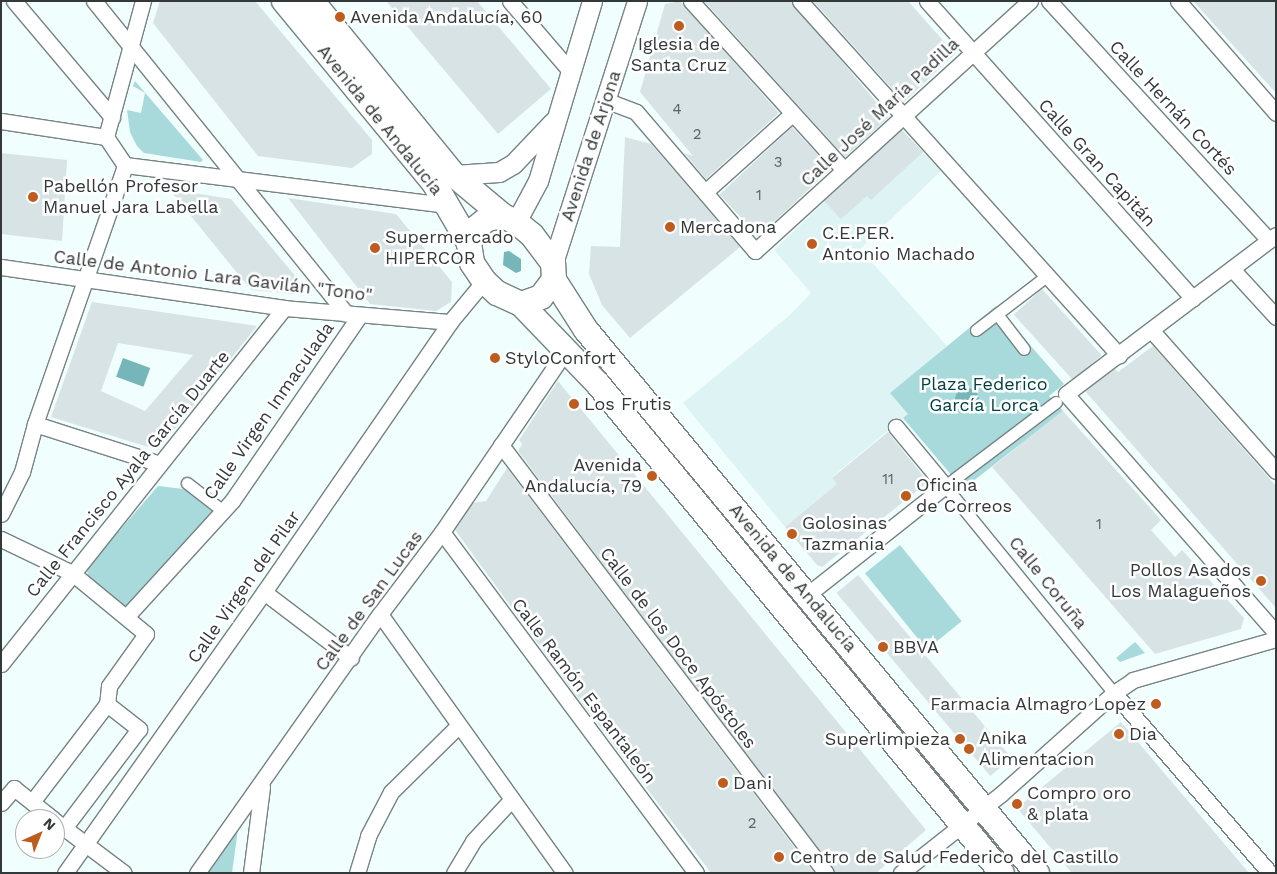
<!DOCTYPE html>
<meta charset="utf-8">
<style>
body{margin:0}
#map{position:relative;width:1277px;height:874px;overflow:hidden;background:#f1fefe;font-family:"Work Sans",sans-serif}
div>[style]{position:absolute}
[style*='--x']{left:calc(var(--x)*1px);top:calc(var(--y)*1px);width:calc(var(--w)*1px);rotate:calc(var(--a)*1deg)}
.built>*{inset:0;background:#def4f4}
.green>*{inset:0;background:#a8dadb;transform-origin:0 0}
.water>*{inset:0;background:#76b6b8;transform-origin:0 0}
.round{border-radius:50%}
.building>*{inset:0;background:#d7e3e4;transform-origin:0 0}
.roads{filter:drop-shadow(1px 0 #778383) drop-shadow(-1px 0 #778383) drop-shadow(0 1px #778383) drop-shadow(0 -1px #778383)}
.pedestrian>*{height:11px;margin:-5.5px;padding:0 5.5px;transform-origin:5.5px;border-radius:5.5px;background:#fff}
.minor>*{height:15px;margin:-7.5px;padding:0 7.5px;transform-origin:7.5px;border-radius:7.5px;background:#fff}
.tertiary>*{height:19px;margin:-9.5px;padding:0 9.5px;transform-origin:9.5px;border-radius:9.5px;background:#fff}
.primary>*{height:24px;margin:-12px;padding:0 12px;transform-origin:12px;border-radius:12px;background:#fff}
.dots>*{width:14px;height:14px;translate:-50% -50%;box-sizing:border-box;border:2px solid #fff;border-radius:50%}
span{translate:-50% -50%;white-space:nowrap;text-align:center;line-height:1.15;-webkit-text-stroke:5px #fff;paint-order:stroke}
.number-label{font-size:15px;color:#5c6363}
.number-label span{-webkit-text-stroke-width:0}
.poi-label{font-size:18px;color:#333838}
.left{translate:0 -50%;text-align:left}
.right{translate:-100% -50%;text-align:right}
.street-label{font-size:18px;color:#333838}
.park-label{font-size:18px;color:#024143}
.frame{position:absolute;inset:0;border:2px solid #333838;pointer-events:none}
.north{position:absolute;left:15px;top:809px;width:50px;height:50px;box-sizing:border-box;background:#fff;border:1px solid #adafaf;border-radius:50%;rotate:44deg;font-size:14px;font-weight:700;line-height:20px;text-align:center;color:#333838}
.north::after{content:'';display:block;margin:auto;width:18px;height:22px;background:#be5c20;clip-path:polygon(50% 0,100% 100%,50% 72%,0 100%)}
</style>
<div id="map">
<div class="built">
<i style="clip-path:polygon(901px 129px,941px 171px,860px 249px,947px 346px,891px 393px,908px 414px,832px 477px,837px 484px,785px 527px,683px 403px,790px 315px,811px 293px,774px 250px)"></i>
</div>
<div class="green">
<i style="clip-path:polygon(135px 81px,203px 160px,201px 162px,144px 153px,137px 146px,130px 132px,127px 110px,141px 113px,145px 93px,133px 86px)"></i>
<i style="clip-path:polygon(996px 306px,1064px 384px,1049px 396px,1063px 411px,963px 489px,903px 418px,908px 414px,890px 393px)"></i>
<i style="clip-path:polygon(158px 486px,184px 489px,213px 512px,128px 609px,88px 578px,87px 568px)"></i>
<i style="left:900px;top:545px;width:98px;height:45px;rotate:51deg"></i>
<i style="clip-path:polygon(1135px 642px,1145px 653px,1120px 662px,1116px 658px)"></i>
<i style="clip-path:polygon(238px 829px,232px 873px,205px 873px)"></i>
</div>
<div class="water">
<i style="clip-path:polygon(509px 251px,521px 259px,521px 271px,516px 273px,503px 265px,504px 252px)"></i>
<i style="left:123px;top:358px;width:29px;height:20px;rotate:20deg"></i>
<i class="round" style="left:955px;top:388px;width:24px;height:24px"></i>
</div>
<div class="building">
<i style="clip-path:polygon(160px 1px,255px 1px,372px 140px,372px 154px,352px 168px,258px 156px,153px 23px)"></i>
<i style="clip-path:polygon(386px 1px,477px 1px,551px 89px,498px 134px)"></i>
<i style="clip-path:polygon(680px 1px,779px 113px,706px 179px,684px 153px,693px 156px,640px 92px,665px 4px)"></i>
<i style="clip-path:polygon(704px 1px,791px 1px,889px 117px,845px 157px)"></i>
<i style="clip-path:polygon(813px 1px,908px 1px,955px 54px,904px 102px)"></i>
<i style="clip-path:polygon(1193px 1px,1276px 1px,1276px 93px)"></i>
<i style="left:792px;top:127px;width:57px;height:99px;rotate:47deg"></i>
<i style="clip-path:polygon(902px 130px,923px 152px,871px 200px,867px 196px,841px 219px,824px 201px)"></i>
<i style="clip-path:polygon(625px 137px,651px 144px,740px 247px,630px 338px,602px 305px,589px 274px,591px 246px,620px 247px)"></i>
<i style="clip-path:polygon(1px 153px,67px 160px,62px 241px,1px 234px)"></i>
<i style="clip-path:polygon(169px 189px,231px 199px,312px 296px,251px 290px)"></i>
<i style="clip-path:polygon(288px 198px,396px 214px,452px 282px,451px 302px,436px 311px,370px 304px)"></i>
<i style="left:1042px;top:289px;width:89px;height:38px;rotate:48deg"></i>
<i style="clip-path:polygon(evenodd,92px 302px,257px 326px,158px 450px,51px 417px,92px 302px,118px 343px,193px 355px,145px 411px,101px 391px,118px 343px)"></i>
<i style="clip-path:polygon(1153px 346px,1276px 486px,1276px 608px,1085px 391px,1115px 369px,1118px 372px)"></i>
<i style="clip-path:polygon(558px 381px,926px 830px,876px 873px,835px 873px,518px 451px,522px 444px,519px 440px)"></i>
<i style="clip-path:polygon(1063px 411px,1161px 520px,1151px 530px,1175px 557px,1182px 550px,1244px 618px,1241px 629px,1155px 654px,992px 467px)"></i>
<i style="clip-path:polygon(888px 432px,928px 482px,822px 567px,817px 565px,785px 527px,837px 484px,832px 478px)"></i>
<i style="clip-path:polygon(507px 468px,814px 873px,711px 873px,569px 686px,455px 530px,473px 503px,486px 501px)"></i>
<i style="left:858px;top:575px;width:239px;height:28px;rotate:50deg"></i>
<i style="clip-path:polygon(1121px 722px,1249px 873px,1072px 873px,1017px 808px)"></i>
</div>
<div class="roads">
<div class="pedestrian">
<i style="--x:997;--y:314;--w:44;--a:52.4"></i>
<i style="--x:976;--y:330;--w:91;--a:-37.4"></i>
<i style="--x:1056;--y:402;--w:139;--a:142.9"></i>
<i style="--x:945;--y:486;--w:267;--a:50.8"></i>
<i style="--x:187;--y:483;--w:46;--a:37.9"></i>
</div>
<div class="minor">
<i style="--x:14;--y:1;--w:152;--a:49.8"></i>
<i style="--x:94;--y:1;--w:402;--a:51.1"></i>
<i style="--x:510;--y:1;--w:94;--a:49.3"></i>
<i style="--x:691;--y:1;--w:228;--a:47.8"></i>
<i style="--x:800;--y:1;--w:477;--a:48"></i>
<i style="--x:927;--y:1;--w:399;--a:48.2"></i>
<i style="--x:1049;--y:1;--w:325;--a:47.4"></i>
<i style="--x:1178;--y:1;--w:149;--a:48.8"></i>
<i style="--x:605;--y:100;--w:33;--a:21"></i>
<i style="--x:636;--y:112;--w:183;--a:49.4"></i>
<i style="--x:755;--y:251;--w:372;--a:-42.3"></i>
<i style="--x:1;--y:121;--w:106;--a:8.7"></i>
<i style="--x:106;--y:137;--w:34;--a:56"></i>
<i style="--x:106;--y:137;--w:141;--a:-74.8"></i>
<i style="--x:125;--y:165;--w:323;--a:7.1"></i>
<i style="--x:705;--y:192;--w:117;--a:-41.9"></i>
<i style="--x:1276;--y:235;--w:263;--a:142.9"></i>
<i style="--x:1066;--y:394;--w:318;--a:48.7"></i>
<i style="--x:1;--y:267;--w:286;--a:8.2"></i>
<i style="--x:284;--y:308;--w:167;--a:4.8"></i>
<i style="--x:1232;--y:269;--w:65;--a:47.5"></i>
<i style="--x:1152;--y:331;--w:187;--a:48.5"></i>
<i style="--x:35;--y:424;--w:131;--a:17.7"></i>
<i style="--x:501;--y:445;--w:537;--a:52.79"></i>
<i style="--x:1;--y:514;--w:47;--a:-63.4"></i>
<i style="--x:22;--y:472;--w:50;--a:-74.8"></i>
<i style="--x:35;--y:424;--w:274;--a:-70.8"></i>
<i style="--x:442;--y:532;--w:425;--a:53.3"></i>
<i style="--x:1;--y:539;--w:79;--a:25.6"></i>
<i style="--x:72;--y:573;--w:96;--a:39.5"></i>
<i style="--x:146;--y:634;--w:64;--a:125.4"></i>
<i style="--x:109;--y:686;--w:18;--a:96"></i>
<i style="--x:264;--y:592;--w:109;--a:37.2"></i>
<i style="--x:807;--y:595;--w:176;--a:-38.3"></i>
<i style="--x:945;--y:486;--w:77;--a:-129.7"></i>
<i style="--x:380;--y:614;--w:318;--a:54.5"></i>
<i style="--x:127;--y:616;--w:156;--a:-47.6"></i>
<i style="--x:232;--y:501;--w:224;--a:-55.5"></i>
<i style="--x:1;--y:664;--w:455;--a:-51.5"></i>
<i style="--x:1114;--y:693;--w:238;--a:49.1"></i>
<i style="--x:32;--y:802;--w:123;--a:-52.6"></i>
<i style="--x:107;--y:704;--w:41;--a:38"></i>
<i style="--x:139;--y:729;--w:124;--a:127.1"></i>
<i style="--x:1;--y:803;--w:20;--a:-49"></i>
<i style="--x:14;--y:788;--w:50;--a:38.5"></i>
<i style="--x:55;--y:821;--w:86;--a:37"></i>
<i style="--x:65;--y:873;--w:344;--a:-54.7"></i>
<i style="--x:264;--y:592;--w:328;--a:-55.4"></i>
<i style="--x:450;--y:322;--w:53;--a:-50.3"></i>
<i style="--x:197;--y:873;--w:317;--a:-54.8"></i>
<i style="--x:380;--y:614;--w:103;--a:-52.9"></i>
<i style="--x:442;--y:532;--w:222;--a:-55.7"></i>
<i style="--x:251;--y:873;--w:87;--a:-82.7"></i>
<i style="--x:357;--y:873;--w:39;--a:-73"></i>
<i style="--x:368;--y:836;--w:50;--a:-62.4"></i>
<i style="--x:391;--y:792;--w:95;--a:-44.6"></i>
<i style="--x:454;--y:873;--w:37;--a:-59"></i>
<i style="--x:473;--y:841;--w:57;--a:-47.1"></i>
<i style="--x:901;--y:873;--w:127;--a:-38.3"></i>
<i style="--x:1001;--y:794;--w:152;--a:-41.8"></i>
<i style="--x:1114;--y:693;--w:23;--a:-34"></i>
<i style="--x:1133;--y:680;--w:149;--a:-16"></i>
</div>
<div class="tertiary">
<i style="--x:454;--y:175;--w:45;--a:-3.8"></i>
<i style="--x:499;--y:172;--w:16;--a:-30"></i>
<i style="--x:513;--y:164;--w:58;--a:-46.4"></i>
<i style="--x:516;--y:222;--w:47;--a:-61.8"></i>
<i style="--x:538;--y:181;--w:188;--a:-73.3"></i>
<i style="--x:553;--y:263;--w:275;--a:-72.2"></i>
</div>
<div class="primary">
<i style="--x:284;--y:1;--w:236;--a:50.5"></i>
<i style="--x:434;--y:183;--w:69;--a:59.7"></i>
<i style="--x:312;--y:1;--w:225;--a:50.8"></i>
<i style="--x:454;--y:175;--w:64;--a:39.9"></i>
<i style="--x:554;--y:280;--w:59;--a:57.4"></i>
<i style="--x:586;--y:330;--w:706;--a:50.29"></i>
<i style="--x:521;--y:304;--w:21;--a:-19"></i>
<i style="--x:541;--y:297;--w:21;--a:-53"></i>
<i style="--x:554;--y:280;--w:17;--a:-93"></i>
<i style="--x:553;--y:263;--w:35;--a:-127"></i>
<i style="--x:532;--y:235;--w:21;--a:-141"></i>
<i style="--x:516;--y:222;--w:14;--a:-155"></i>
<i style="--x:503;--y:216;--w:16;--a:169"></i>
<i style="--x:487;--y:219;--w:14;--a:141"></i>
<i style="--x:476;--y:228;--w:17;--a:115"></i>
<i style="--x:469;--y:243;--w:20;--a:81"></i>
<i style="--x:472;--y:263;--w:22;--a:56"></i>
<i style="--x:484;--y:281;--w:18;--a:43"></i>
<i style="--x:497;--y:293;--w:26;--a:25"></i>
<i style="--x:521;--y:304;--w:111;--a:46.1"></i>
<i style="--x:598;--y:384;--w:634;--a:50.44"></i>
</div>
</div>
<div class="dots">
<i style="left:340px;top:17px;background:#be5c20"></i>
<i style="left:679px;top:26px;background:#be5c20"></i>
<i style="left:33px;top:197px;background:#be5c20"></i>
<i style="left:670px;top:227px;background:#be5c20"></i>
<i style="left:812px;top:244px;background:#be5c20"></i>
<i style="left:375px;top:248px;background:#be5c20"></i>
<i style="left:495px;top:358px;background:#be5c20"></i>
<i style="left:574px;top:404px;background:#be5c20"></i>
<i style="left:652px;top:476px;background:#be5c20"></i>
<i style="left:906px;top:496px;background:#be5c20"></i>
<i style="left:792px;top:534px;background:#be5c20"></i>
<i style="left:1261px;top:581px;background:#be5c20"></i>
<i style="left:883px;top:647px;background:#be5c20"></i>
<i style="left:1156px;top:704px;background:#be5c20"></i>
<i style="left:1119px;top:734px;background:#be5c20"></i>
<i style="left:960px;top:739px;background:#be5c20"></i>
<i style="left:969px;top:749px;background:#be5c20"></i>
<i style="left:723px;top:783px;background:#be5c20"></i>
<i style="left:1017px;top:804px;background:#be5c20"></i>
<i style="left:779px;top:857px;background:#be5c20"></i>
</div>
<div class="number-label">
<span style="left:677px;top:110px">4</span>
<span style="left:697px;top:135px">2</span>
<span style="left:778px;top:163px">3</span>
<span style="left:759px;top:196px">1</span>
<span style="left:888px;top:480px">11</span>
<span style="left:1099px;top:525px">1</span>
<span style="left:752px;top:824px">2</span>
</div>
<div class="poi-label">
<span class="left" style="left:350px;top:17px">Avenida Andalucía, 60</span>
<span style="left:679px;top:55px">Iglesia de<br>Santa Cruz</span>
<span class="left" style="left:43px;top:197px">Pabellón Profesor<br>Manuel Jara Labella</span>
<span class="left" style="left:680px;top:227px">Mercadona</span>
<span class="left" style="left:822px;top:244px">C.E.PER.<br>Antonio Machado</span>
<span class="left" style="left:385px;top:248px">Supermercado<br>HIPERCOR</span>
<span class="left" style="left:505px;top:358px">StyloConfort</span>
<span class="left" style="left:584px;top:404px">Los Frutis</span>
<span class="right" style="left:642px;top:476px">Avenida<br>Andalucía, 79</span>
<span class="left" style="left:916px;top:496px">Oficina<br>de Correos</span>
<span class="left" style="left:802px;top:534px">Golosinas<br>Tazmania</span>
<span class="right" style="left:1251px;top:581px">Pollos Asados<br>Los Malagueños</span>
<span class="left" style="left:893px;top:647px">BBVA</span>
<span class="right" style="left:1146px;top:704px">Farmacia Almagro Lopez</span>
<span class="left" style="left:1129px;top:734px">Dia</span>
<span class="right" style="left:950px;top:739px">Superlimpieza</span>
<span class="left" style="left:979px;top:749px">Anika<br>Alimentacion</span>
<span class="left" style="left:733px;top:783px">Dani</span>
<span class="left" style="left:1027px;top:804px">Compro oro<br>&amp; plata</span>
<span class="left" style="left:790px;top:857px">Centro de Salud Federico del Castillo</span>
</div>
<div class="street-label">
<span style="left:1173px;top:108px;rotate:47deg">Calle Hernán Cortés</span>
<span style="left:880px;top:112px;rotate:-43deg">Calle José María Padilla</span>
<span style="left:380px;top:120px;rotate:51deg">Avenida de Andalucía</span>
<span style="left:591px;top:146px;rotate:-72deg">Avenida de Arjona</span>
<span style="left:1097px;top:163px;rotate:48deg">Calle Gran Capitán</span>
<span style="left:213px;top:276px;rotate:7deg">Calle de Antonio Lara Gavilán "Tono"</span>
<span style="left:269px;top:411px;rotate:-55deg">Calle Virgen Inmaculada</span>
<span style="left:128px;top:474px;rotate:-51deg">Calle Francisco Ayala García Duarte</span>
<span style="left:793px;top:578px;rotate:50deg">Avenida de Andalucía</span>
<span style="left:1048px;top:583px;rotate:51deg">Calle Coruña</span>
<span style="left:244px;top:587px;rotate:-55deg">Calle Virgen del Pilar</span>
<span style="left:369px;top:601px;rotate:-54deg">Calle de San Lucas</span>
<span style="left:678px;top:648px;rotate:53deg">Calle de los Doce Apóstoles</span>
<span style="left:584px;top:691px;rotate:53deg">Calle Ramón Espantaleón</span>
</div>
<div class="park-label">
<span style="left:984px;top:395px">Plaza Federico<br>García Lorca</span>
</div>
<div class="frame"></div>
<div class="north">N</div>
</div>
